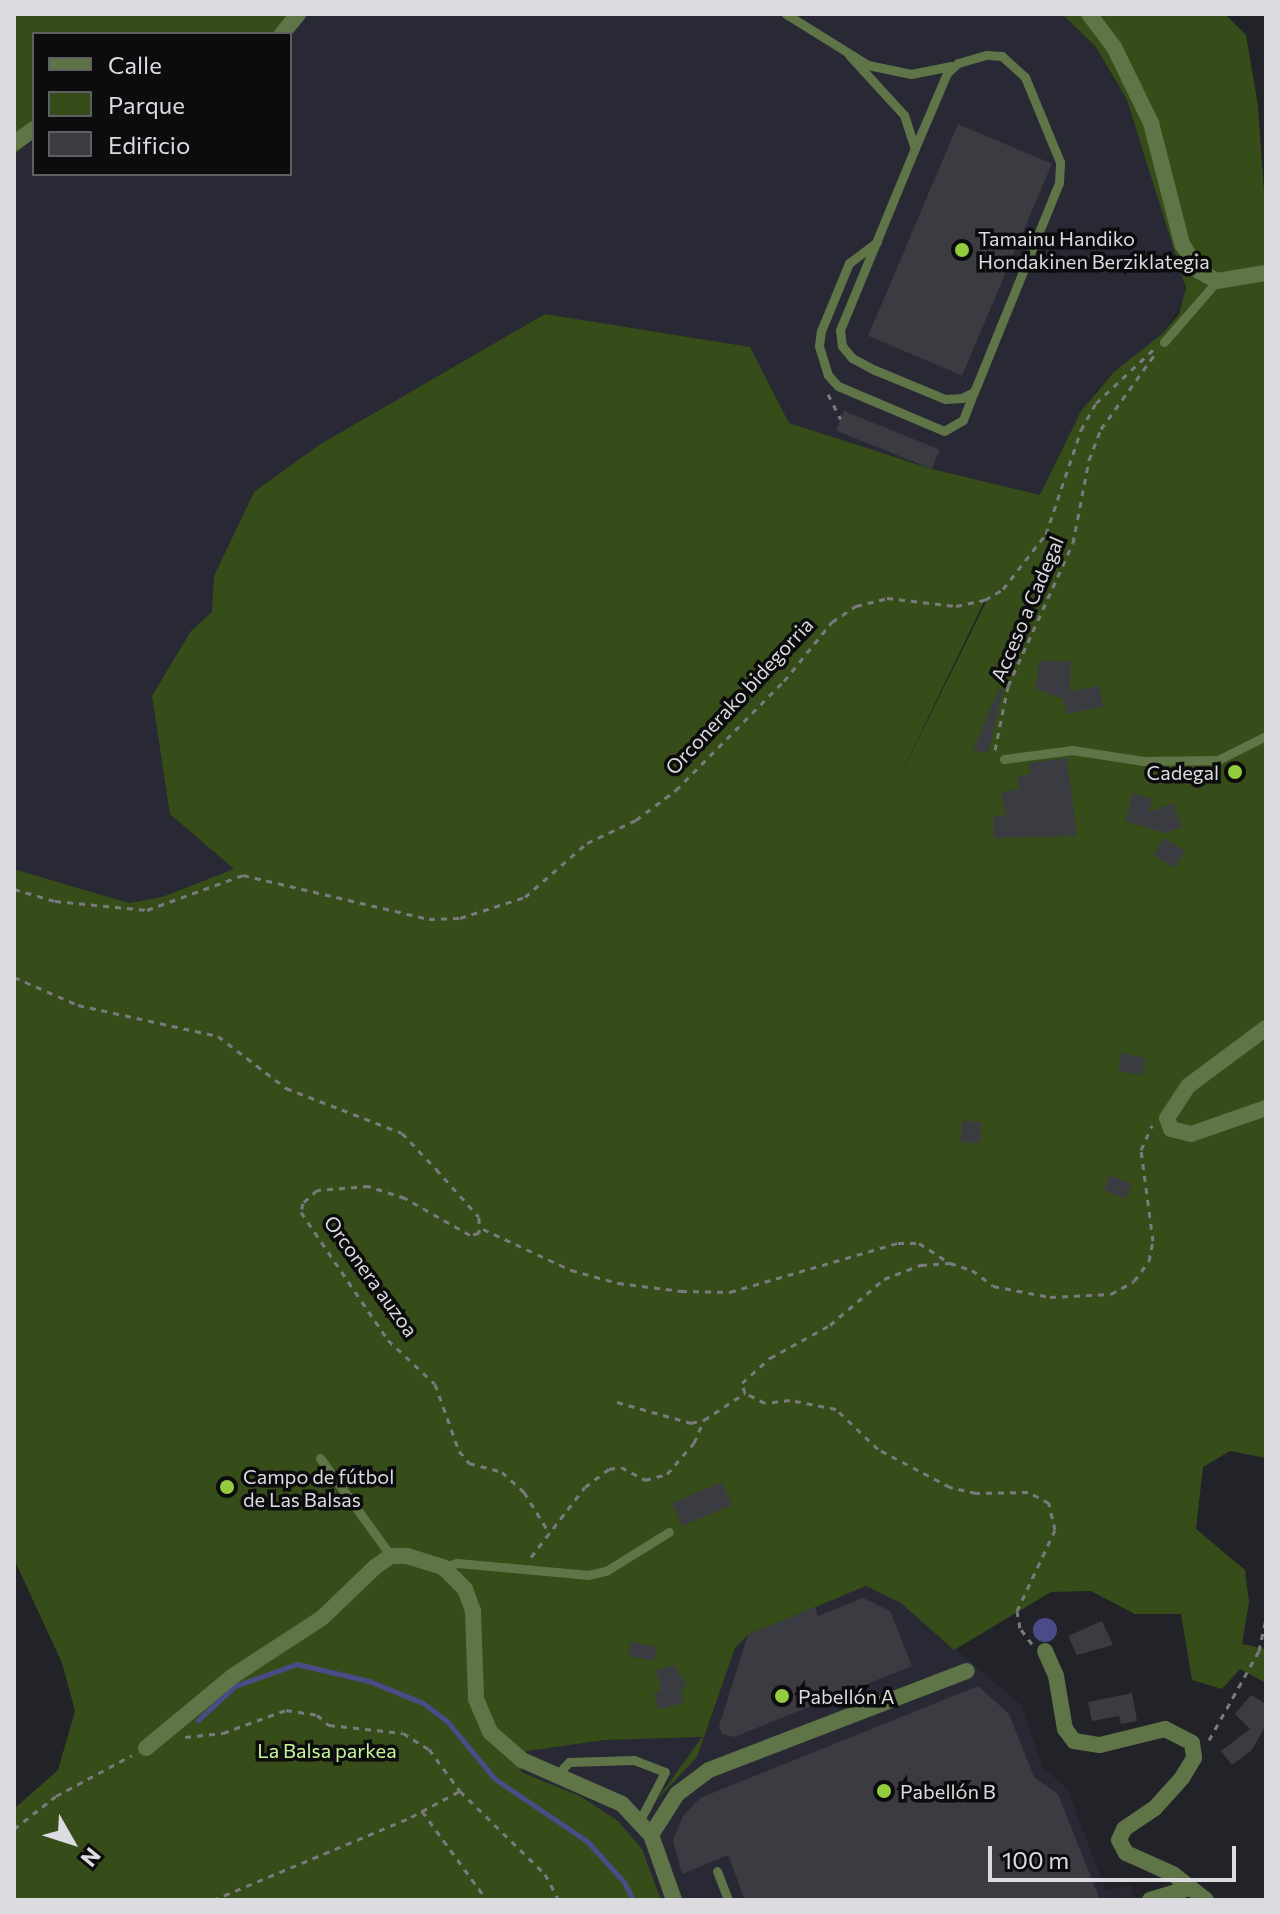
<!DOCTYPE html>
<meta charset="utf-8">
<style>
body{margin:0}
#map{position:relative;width:1280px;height:1914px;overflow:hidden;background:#222328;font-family:Commissioner,sans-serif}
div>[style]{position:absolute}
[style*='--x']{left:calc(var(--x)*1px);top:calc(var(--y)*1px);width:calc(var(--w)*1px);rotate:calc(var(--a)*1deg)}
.built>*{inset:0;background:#282934}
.green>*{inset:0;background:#374d19}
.water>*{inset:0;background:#4a4b87}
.round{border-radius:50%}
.stream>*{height:5px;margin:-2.5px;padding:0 2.5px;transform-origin:2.5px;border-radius:2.5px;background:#4a4b87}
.building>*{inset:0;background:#3b3c41;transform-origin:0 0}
.path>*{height:3px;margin-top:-1.5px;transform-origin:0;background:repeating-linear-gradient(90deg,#797a7e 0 6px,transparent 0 12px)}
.lane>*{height:9px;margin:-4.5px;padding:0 4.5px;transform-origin:4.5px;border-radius:4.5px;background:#5f7447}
.street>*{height:16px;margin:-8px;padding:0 8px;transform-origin:8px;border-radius:8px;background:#5f7447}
.dots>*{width:22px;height:22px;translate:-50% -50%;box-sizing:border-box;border:4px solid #0c0c0e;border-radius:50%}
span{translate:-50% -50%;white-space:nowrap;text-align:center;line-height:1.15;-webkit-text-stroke:7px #0c0c0e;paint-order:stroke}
.poi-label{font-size:20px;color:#dcdce0}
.left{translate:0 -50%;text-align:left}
.right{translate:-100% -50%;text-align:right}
.street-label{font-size:20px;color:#dcdce0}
.park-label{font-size:20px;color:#c9f599}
.frame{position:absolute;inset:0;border:16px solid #dcdce0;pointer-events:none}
.legend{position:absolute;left:32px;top:32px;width:260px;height:144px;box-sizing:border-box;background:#0c0c0e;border:2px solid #5f5f62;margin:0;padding:10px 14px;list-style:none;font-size:24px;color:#dcdce0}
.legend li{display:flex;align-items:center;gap:16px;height:40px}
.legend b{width:40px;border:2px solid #5f5f62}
.north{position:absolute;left:32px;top:1802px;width:80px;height:80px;-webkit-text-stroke:6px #0c0c0e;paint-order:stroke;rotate:129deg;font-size:22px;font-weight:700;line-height:32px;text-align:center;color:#dcdce0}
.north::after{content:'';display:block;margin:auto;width:28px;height:36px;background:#dcdce0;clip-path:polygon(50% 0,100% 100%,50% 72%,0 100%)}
.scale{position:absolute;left:988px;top:1846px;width:248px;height:36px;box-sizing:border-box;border:4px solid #dcdce0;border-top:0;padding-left:10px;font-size:24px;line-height:28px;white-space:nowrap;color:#dcdce0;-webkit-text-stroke:6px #0c0c0e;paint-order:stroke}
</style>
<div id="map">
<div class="built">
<i style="clip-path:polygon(306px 14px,1062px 14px,1096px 47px,1127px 100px,1184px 278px,1185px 300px,1163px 333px,1097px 389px,1040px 495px,932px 469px,789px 423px,750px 347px,545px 314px,319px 445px,254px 492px,214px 576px,213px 612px,191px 631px,235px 869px,162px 897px,129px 903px,14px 869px,14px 155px,34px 138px,34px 174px,290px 174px,290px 34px)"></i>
<i style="clip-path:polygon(866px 1586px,901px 1602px,1021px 1705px,1043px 1768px,1067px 1788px,1106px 1891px,1130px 1885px,1135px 1900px,661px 1900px,642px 1849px,580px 1796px,521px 1772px,520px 1752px,605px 1740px,704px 1737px,735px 1648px,748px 1635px)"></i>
</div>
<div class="green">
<i style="clip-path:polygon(14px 14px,306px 14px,289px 34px,34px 34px,34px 138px,14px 155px)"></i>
<i style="clip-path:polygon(evenodd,1062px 14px,1225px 14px,1246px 35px,1258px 106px,1266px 220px,1266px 1458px,1230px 1451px,1203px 1467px,1196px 1529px,1245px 1570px,1249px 1602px,1242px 1644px,1266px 1649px,1266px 1683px,1240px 1669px,1222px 1689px,1192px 1680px,1181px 1614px,1135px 1614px,1091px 1591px,1051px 1592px,954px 1650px,901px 1603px,866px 1586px,748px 1635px,735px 1648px,697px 1757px,656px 1801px,702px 1737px,605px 1740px,521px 1752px,521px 1772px,580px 1796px,618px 1821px,642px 1849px,661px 1900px,14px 1900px,14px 1809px,58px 1770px,75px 1711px,62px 1663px,14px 1559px,14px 869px,129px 903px,162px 897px,234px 869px,170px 814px,152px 696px,191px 631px,212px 612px,214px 576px,254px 492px,319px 445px,545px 314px,750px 347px,789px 423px,932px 469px,1040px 495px,1081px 411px,1114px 372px,1163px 333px,1179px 314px,1186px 288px,1127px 100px,1096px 47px,1062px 14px,989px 596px,894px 788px,985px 600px,989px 596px)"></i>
</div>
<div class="water">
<i class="round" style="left:1033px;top:1618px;width:24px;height:24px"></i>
</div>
<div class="stream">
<i style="--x:198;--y:1720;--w:50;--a:-42.6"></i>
<i style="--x:235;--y:1686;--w:66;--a:-19.5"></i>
<i style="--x:297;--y:1664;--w:74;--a:13.3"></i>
<i style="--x:369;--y:1681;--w:58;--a:22.2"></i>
<i style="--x:423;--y:1703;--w:30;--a:37"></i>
<i style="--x:447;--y:1721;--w:75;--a:50.4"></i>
<i style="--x:495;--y:1779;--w:111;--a:34"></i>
<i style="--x:587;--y:1841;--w:55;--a:47.9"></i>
<i style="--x:624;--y:1882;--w:20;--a:63"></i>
</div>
<div class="building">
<i style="left:958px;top:124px;width:102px;height:230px;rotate:23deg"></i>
<i style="left:844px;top:411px;width:103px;height:21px;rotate:22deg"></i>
<i style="clip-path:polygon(1039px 661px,1071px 661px,1070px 691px,1100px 686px,1103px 707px,1066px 714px,1063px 699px,1036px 689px)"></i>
<i style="clip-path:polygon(999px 688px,1003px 690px,988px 753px,973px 751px)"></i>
<i style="clip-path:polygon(1067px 758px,1077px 836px,994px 838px,993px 816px,1006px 815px,1001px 793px,1019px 789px,1017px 776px,1031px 774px,1029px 763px)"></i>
<i style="clip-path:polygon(1133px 793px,1152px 799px,1149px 812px,1173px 803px,1182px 827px,1165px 833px,1125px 821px)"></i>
<i style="left:1164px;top:838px;width:25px;height:20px;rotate:32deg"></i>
<i style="left:1122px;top:1053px;width:24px;height:18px;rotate:12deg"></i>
<i style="left:962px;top:1121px;width:19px;height:21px;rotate:3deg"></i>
<i style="left:1110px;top:1175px;width:23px;height:16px;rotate:23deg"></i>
<i style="left:722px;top:1482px;width:25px;height:54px;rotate:67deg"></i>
<i style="clip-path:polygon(863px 1598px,890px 1611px,912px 1666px,734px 1737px,722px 1734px,719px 1726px,748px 1635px,815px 1607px,818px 1616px)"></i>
<i style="clip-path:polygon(1102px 1621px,1113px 1645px,1077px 1655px,1068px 1636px)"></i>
<i style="left:631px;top:1642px;width:26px;height:14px;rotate:11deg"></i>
<i style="clip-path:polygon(674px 1665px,687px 1686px,680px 1689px,684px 1702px,659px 1710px,654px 1693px,662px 1690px,656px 1671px)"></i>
<i style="clip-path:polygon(978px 1686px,1009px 1714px,1034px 1777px,1058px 1794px,1100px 1900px,745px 1900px,728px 1855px,682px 1874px,673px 1840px,683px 1816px,700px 1798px)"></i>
<i style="clip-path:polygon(1132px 1693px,1137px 1721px,1121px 1724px,1119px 1716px,1092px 1721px,1088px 1702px)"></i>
<i style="clip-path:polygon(1251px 1695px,1266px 1704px,1266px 1725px,1252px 1750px,1232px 1765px,1221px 1751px,1250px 1729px,1235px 1714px)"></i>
</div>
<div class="path">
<i style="--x:828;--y:394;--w:28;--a:63"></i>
<i style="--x:995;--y:750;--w:65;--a:-78.5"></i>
<i style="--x:1008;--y:686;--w:157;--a:-65.6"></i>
<i style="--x:1073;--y:543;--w:85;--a:-79.1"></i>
<i style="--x:1089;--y:460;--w:33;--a:-69"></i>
<i style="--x:1101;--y:429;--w:96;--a:-54.3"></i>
<i style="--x:14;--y:889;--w:43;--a:16.3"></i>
<i style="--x:55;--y:901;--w:92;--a:5.6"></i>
<i style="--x:147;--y:910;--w:102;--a:-20"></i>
<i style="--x:243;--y:875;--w:191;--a:13.3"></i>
<i style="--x:429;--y:919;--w:31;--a:-2"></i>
<i style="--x:460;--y:918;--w:68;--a:-17.9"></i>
<i style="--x:525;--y:897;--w:82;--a:-41.1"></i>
<i style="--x:587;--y:843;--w:54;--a:-25.1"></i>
<i style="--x:636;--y:820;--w:50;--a:-36.9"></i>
<i style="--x:676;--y:790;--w:153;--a:-45.3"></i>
<i style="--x:784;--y:681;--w:76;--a:-50.9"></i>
<i style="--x:832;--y:622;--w:29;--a:-34"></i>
<i style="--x:856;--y:606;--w:32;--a:-14"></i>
<i style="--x:887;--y:598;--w:69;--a:6.6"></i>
<i style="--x:956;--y:606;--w:30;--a:-12"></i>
<i style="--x:985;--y:600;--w:21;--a:-31"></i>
<i style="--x:1003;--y:589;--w:70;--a:-52"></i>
<i style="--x:1046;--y:534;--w:110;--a:-71.4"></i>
<i style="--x:1081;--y:430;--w:31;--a:-61"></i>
<i style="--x:1096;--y:403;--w:79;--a:-43"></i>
<i style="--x:14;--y:977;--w:70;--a:23.6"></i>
<i style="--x:78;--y:1005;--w:143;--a:12.5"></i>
<i style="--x:218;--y:1036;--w:86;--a:37.4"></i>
<i style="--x:286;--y:1088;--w:124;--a:21.2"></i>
<i style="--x:402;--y:1133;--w:50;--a:46.6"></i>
<i style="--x:436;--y:1169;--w:64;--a:48.1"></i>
<i style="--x:479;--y:1217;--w:16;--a:90"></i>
<i style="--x:479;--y:1233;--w:9;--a:167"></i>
<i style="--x:470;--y:1235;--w:75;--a:-150.4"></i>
<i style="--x:405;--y:1198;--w:38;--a:-162"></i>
<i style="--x:369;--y:1186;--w:52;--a:175.6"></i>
<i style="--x:317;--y:1190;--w:19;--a:137"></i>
<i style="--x:303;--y:1203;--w:9;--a:103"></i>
<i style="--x:301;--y:1212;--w:155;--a:55.8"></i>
<i style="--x:388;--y:1340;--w:64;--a:43.1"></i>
<i style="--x:435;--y:1384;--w:71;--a:70.3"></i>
<i style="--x:459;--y:1451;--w:16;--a:50"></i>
<i style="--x:469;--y:1463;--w:34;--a:15"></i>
<i style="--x:502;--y:1472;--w:30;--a:42"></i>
<i style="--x:524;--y:1492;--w:49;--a:58.2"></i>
<i style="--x:483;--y:1229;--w:97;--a:25"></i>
<i style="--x:571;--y:1270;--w:49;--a:15.5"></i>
<i style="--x:618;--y:1283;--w:64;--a:7.2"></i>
<i style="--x:681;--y:1291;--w:49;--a:1.2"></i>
<i style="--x:730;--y:1292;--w:175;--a:-16.3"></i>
<i style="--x:898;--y:1243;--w:21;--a:0"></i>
<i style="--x:919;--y:1243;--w:37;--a:33"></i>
<i style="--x:617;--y:1402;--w:77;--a:15.8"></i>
<i style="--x:691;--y:1423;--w:13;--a:-13"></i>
<i style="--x:704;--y:1420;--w:49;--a:-33.4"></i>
<i style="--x:531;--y:1557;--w:88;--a:-52.4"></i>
<i style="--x:585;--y:1487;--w:30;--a:-37"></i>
<i style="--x:609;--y:1469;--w:12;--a:-9"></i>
<i style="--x:621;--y:1467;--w:27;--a:28"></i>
<i style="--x:645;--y:1480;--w:23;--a:-15"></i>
<i style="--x:667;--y:1474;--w:41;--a:-48.9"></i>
<i style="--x:694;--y:1443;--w:25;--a:-67"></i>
<i style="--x:1032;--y:1644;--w:20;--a:-127"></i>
<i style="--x:1020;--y:1628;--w:17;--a:-100"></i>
<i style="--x:1017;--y:1611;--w:89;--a:-64.9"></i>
<i style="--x:1055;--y:1530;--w:28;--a:-103"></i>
<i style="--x:1049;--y:1503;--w:24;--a:-152"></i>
<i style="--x:1028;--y:1492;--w:52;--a:178.9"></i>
<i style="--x:976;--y:1493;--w:27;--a:-167"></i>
<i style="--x:950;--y:1487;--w:81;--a:-152.2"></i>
<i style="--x:878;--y:1449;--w:58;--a:-136.4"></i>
<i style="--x:836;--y:1409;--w:47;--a:-168.9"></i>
<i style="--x:790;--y:1400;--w:25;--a:173"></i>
<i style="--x:765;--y:1403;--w:22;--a:-153"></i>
<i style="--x:745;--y:1393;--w:10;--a:-107"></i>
<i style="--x:742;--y:1383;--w:38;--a:-42"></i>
<i style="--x:770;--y:1358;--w:68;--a:-28.8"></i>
<i style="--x:830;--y:1325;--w:71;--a:-40.4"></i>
<i style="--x:884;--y:1279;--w:40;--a:-21"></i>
<i style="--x:921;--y:1265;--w:29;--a:-4"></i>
<i style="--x:950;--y:1263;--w:23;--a:18"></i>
<i style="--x:972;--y:1270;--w:26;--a:37"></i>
<i style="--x:993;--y:1286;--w:58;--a:10.9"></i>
<i style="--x:1050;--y:1297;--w:61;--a:-2.8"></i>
<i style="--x:1111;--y:1294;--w:26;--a:-29"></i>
<i style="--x:1134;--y:1281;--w:25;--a:-53"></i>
<i style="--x:1149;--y:1261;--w:20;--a:-79"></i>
<i style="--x:1153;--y:1241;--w:92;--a:-97.5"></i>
<i style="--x:1141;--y:1150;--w:27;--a:-66"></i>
<i style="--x:185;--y:1737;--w:38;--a:-6"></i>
<i style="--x:223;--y:1733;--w:67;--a:-20.1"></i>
<i style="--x:286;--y:1710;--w:31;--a:9"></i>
<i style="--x:317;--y:1715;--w:16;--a:40"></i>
<i style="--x:329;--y:1725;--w:74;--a:6.2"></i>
<i style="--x:403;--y:1733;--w:31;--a:32"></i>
<i style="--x:429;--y:1749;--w:52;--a:53.6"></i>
<i style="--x:460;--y:1791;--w:119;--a:44.3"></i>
<i style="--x:545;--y:1874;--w:30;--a:62"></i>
<i style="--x:1209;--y:1740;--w:102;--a:-60.7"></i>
<i style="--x:1259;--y:1651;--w:34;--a:-78"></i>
<i style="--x:422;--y:1811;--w:110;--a:53.9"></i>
<i style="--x:14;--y:1829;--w:53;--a:-38.2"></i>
<i style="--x:56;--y:1796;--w:86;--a:-28.3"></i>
<i style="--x:213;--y:1900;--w:215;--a:-22.7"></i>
<i style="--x:411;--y:1817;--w:55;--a:-28"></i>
</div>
<div class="lane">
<i style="--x:786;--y:14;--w:97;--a:31.9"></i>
<i style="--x:868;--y:65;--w:44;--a:11.8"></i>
<i style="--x:911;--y:74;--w:41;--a:-11.3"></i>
<i style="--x:849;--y:55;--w:81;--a:47.5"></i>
<i style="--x:904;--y:115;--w:35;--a:72"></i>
<i style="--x:915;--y:148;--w:197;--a:112.4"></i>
<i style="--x:840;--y:330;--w:16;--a:83"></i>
<i style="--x:842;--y:346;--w:16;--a:50"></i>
<i style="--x:852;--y:358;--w:26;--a:28"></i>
<i style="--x:875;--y:370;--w:76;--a:22.5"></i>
<i style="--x:945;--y:399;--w:17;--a:-3"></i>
<i style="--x:962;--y:398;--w:13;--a:-27"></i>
<i style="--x:974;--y:392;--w:226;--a:-67.9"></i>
<i style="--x:1059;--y:183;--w:21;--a:-87"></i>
<i style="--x:1060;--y:162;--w:92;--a:-112.4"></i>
<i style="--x:1025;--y:77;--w:31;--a:-138"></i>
<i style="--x:1002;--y:56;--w:16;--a:-176"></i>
<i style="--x:986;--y:55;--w:29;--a:164"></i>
<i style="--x:958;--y:63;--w:15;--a:138"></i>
<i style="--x:947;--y:73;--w:82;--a:113.1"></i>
<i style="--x:877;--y:242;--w:35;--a:143"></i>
<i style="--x:849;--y:263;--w:74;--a:112.4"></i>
<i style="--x:821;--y:331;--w:15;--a:98"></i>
<i style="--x:819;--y:346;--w:30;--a:73"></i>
<i style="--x:828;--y:375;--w:15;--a:48"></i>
<i style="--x:838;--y:386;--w:115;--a:23"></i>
<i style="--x:944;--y:431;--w:22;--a:-30"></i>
<i style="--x:963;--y:420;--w:30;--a:-69"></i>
<i style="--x:1164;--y:342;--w:81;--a:-49"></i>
<i style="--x:1004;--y:759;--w:69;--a:-7.5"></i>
<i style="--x:1072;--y:750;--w:72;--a:8.8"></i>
<i style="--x:1143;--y:761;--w:75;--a:-0.8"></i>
<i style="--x:1218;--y:760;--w:54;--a:-26.6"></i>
<i style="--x:320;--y:1458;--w:121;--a:54.1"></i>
<i style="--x:443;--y:1567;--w:15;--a:-16"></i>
<i style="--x:457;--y:1563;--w:132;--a:5.2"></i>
<i style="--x:588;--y:1575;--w:18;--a:-13"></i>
<i style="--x:606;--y:1571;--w:74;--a:-31.8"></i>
<i style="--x:559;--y:1773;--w:15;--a:-48"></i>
<i style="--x:569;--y:1762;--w:65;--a:-1.8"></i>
<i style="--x:634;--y:1760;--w:33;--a:21"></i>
<i style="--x:665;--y:1772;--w:54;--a:117.5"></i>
<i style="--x:717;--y:1871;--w:31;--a:69"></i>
</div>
<div class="street">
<i style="--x:1089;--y:14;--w:41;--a:52.9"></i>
<i style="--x:1114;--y:47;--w:85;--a:64"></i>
<i style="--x:1151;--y:123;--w:125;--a:75.6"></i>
<i style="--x:1182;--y:244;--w:32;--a:58"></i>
<i style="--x:1199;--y:271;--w:21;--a:29"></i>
<i style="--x:1217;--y:281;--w:50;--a:-9.3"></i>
<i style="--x:282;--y:34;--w:26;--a:-51"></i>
<i style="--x:14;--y:143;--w:24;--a:-35"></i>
<i style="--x:1266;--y:1028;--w:97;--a:143.4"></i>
<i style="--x:1188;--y:1086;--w:38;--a:123"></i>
<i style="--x:1167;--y:1118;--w:12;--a:70"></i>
<i style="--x:1171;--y:1129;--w:21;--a:14"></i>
<i style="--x:1191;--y:1134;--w:79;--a:-19.1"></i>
<i style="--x:1045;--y:1651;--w:27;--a:66"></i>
<i style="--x:1056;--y:1676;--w:54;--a:80.4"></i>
<i style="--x:1065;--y:1729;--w:15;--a:53"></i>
<i style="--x:1074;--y:1741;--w:26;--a:9"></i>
<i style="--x:1100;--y:1745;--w:67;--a:-13.8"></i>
<i style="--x:1165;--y:1729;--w:30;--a:27"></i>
<i style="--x:1192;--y:1743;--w:15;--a:82"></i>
<i style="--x:1194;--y:1758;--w:23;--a:121"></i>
<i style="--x:1182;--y:1778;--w:40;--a:132"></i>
<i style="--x:1155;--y:1808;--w:37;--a:146"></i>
<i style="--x:1124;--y:1829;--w:12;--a:114"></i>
<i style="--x:1119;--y:1840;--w:15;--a:62"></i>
<i style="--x:1126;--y:1853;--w:51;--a:24.1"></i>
<i style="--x:1173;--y:1874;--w:42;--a:38.2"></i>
<i style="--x:146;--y:1748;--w:113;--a:-39.6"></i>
<i style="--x:233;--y:1676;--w:106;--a:-33.1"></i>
<i style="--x:322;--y:1618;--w:74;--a:-43.9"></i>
<i style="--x:375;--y:1567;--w:19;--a:-35"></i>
<i style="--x:391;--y:1556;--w:16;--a:0"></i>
<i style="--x:407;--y:1556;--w:38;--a:17"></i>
<i style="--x:443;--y:1567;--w:31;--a:45"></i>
<i style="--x:465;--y:1589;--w:23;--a:70"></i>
<i style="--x:473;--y:1611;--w:88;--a:88"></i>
<i style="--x:476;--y:1699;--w:36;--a:67"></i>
<i style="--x:490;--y:1732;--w:43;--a:41.2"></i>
<i style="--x:522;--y:1760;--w:109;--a:23.7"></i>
<i style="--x:622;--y:1804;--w:42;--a:46.9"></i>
<i style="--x:651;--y:1835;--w:69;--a:70.5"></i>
<i style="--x:651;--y:1835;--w:49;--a:-57.6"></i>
<i style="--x:677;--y:1794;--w:40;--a:-37"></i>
<i style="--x:709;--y:1770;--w:276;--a:-21"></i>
<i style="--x:1150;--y:1900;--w:39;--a:-17"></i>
</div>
<div class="dots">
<i style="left:962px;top:250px;background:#93cd3e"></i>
<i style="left:1235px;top:772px;background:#93cd3e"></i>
<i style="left:227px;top:1487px;background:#93cd3e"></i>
<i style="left:782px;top:1696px;background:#93cd3e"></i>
<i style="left:884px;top:1791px;background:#93cd3e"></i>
</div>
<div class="poi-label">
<span class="left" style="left:978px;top:250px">Tamainu Handiko<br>Hondakinen Berziklategia</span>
<span class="right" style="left:1219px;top:772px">Cadegal</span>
<span class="left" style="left:243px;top:1488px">Campo de fútbol<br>de Las Balsas</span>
<span class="left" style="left:798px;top:1696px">Pabellón A</span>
<span class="left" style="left:900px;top:1791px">Pabellón B</span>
</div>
<div class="street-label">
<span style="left:1027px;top:609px;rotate:-67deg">Acceso a Cadegal</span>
<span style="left:739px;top:696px;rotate:-47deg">Orconerako bidegorria</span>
<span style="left:371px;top:1276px;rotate:54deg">Orconera auzoa</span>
</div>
<div class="park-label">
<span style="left:327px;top:1750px">La Balsa parkea</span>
</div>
<div class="frame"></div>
<ul class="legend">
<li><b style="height:10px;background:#5f7447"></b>Calle</li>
<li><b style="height:22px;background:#374d19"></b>Parque</li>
<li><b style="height:22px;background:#3b3c41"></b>Edificio</li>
</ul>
<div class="north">N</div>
<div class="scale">100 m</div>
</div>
